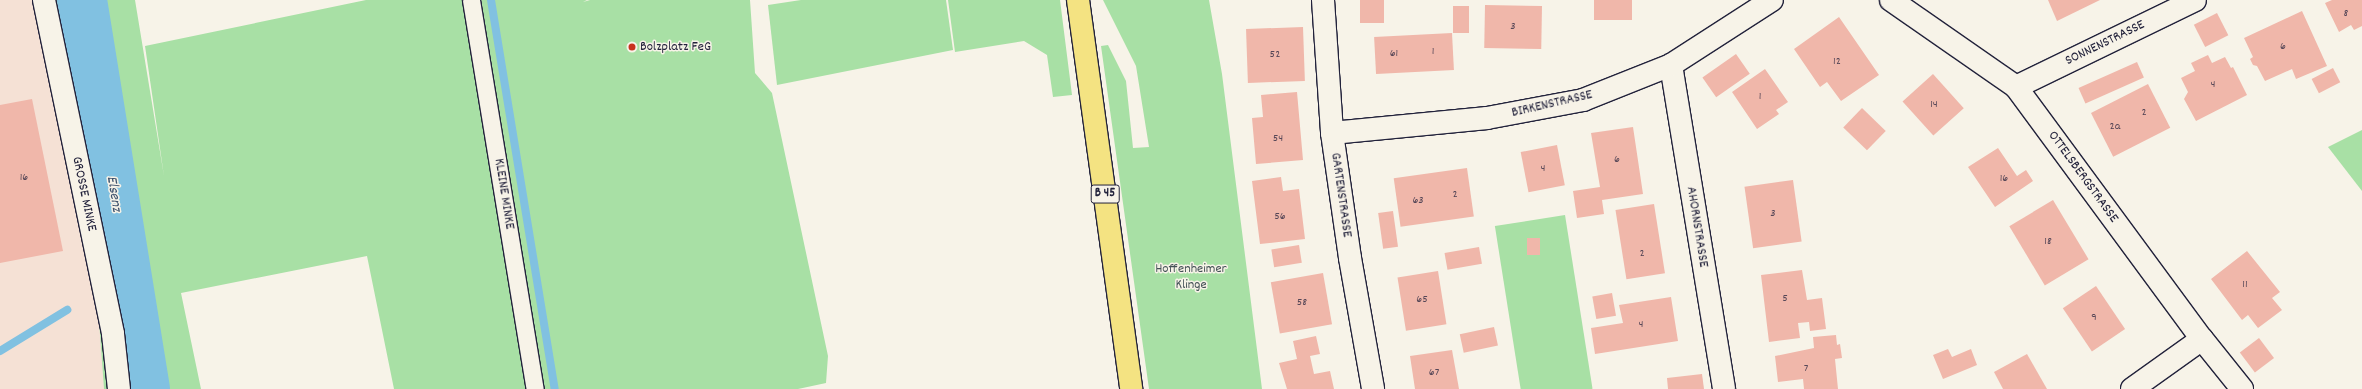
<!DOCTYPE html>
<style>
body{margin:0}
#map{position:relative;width:2362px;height:389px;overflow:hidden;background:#f7f3e8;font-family:Dekko,sans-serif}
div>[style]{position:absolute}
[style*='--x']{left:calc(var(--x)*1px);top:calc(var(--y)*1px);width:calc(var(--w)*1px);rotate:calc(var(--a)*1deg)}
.built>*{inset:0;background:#f5e1d5}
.green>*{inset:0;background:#a8e0a5;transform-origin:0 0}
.stream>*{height:8px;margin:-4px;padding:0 4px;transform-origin:4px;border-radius:4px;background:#81c1e1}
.river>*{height:50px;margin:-25px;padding:0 25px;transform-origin:25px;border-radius:25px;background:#81c1e1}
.building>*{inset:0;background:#f0b7aa;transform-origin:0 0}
.roads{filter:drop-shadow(1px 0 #22223b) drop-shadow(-1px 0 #22223b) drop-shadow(0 1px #22223b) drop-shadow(0 -1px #22223b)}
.service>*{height:17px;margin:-8.5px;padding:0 8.5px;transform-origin:8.5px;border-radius:8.5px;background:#f7f3e8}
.minor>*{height:22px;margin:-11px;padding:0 11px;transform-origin:11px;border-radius:11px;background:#f7f3e8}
.primary>*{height:22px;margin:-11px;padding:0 11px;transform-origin:11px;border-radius:11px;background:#f4e382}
.dots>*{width:11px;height:11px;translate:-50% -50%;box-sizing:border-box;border:2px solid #f7f3e8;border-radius:50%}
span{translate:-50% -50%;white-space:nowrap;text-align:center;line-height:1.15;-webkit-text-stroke:3px #f7f3e8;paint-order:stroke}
.number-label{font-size:12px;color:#564757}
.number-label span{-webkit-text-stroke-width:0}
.shield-label span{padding:1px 3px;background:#f7f3e8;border:1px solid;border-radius:3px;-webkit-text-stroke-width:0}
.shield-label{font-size:13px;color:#22223b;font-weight:700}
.street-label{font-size:14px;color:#22223b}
.poi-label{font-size:14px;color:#22223b}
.left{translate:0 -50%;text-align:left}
.park-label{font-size:14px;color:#445256}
.water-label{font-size:15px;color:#3e526d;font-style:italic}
</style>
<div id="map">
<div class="built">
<i style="clip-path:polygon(0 0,36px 0,98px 307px,104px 389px,0 389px)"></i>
</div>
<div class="green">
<i style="clip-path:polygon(36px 0,135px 0,164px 176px,145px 46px,366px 0,467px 0,529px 389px,394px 389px,367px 256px,181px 293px,201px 389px,104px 389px,98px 307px)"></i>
<i style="clip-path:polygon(481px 0,587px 0,583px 2px,590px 0,750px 0,755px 73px,772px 93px,828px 356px,826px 383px,798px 389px,544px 389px)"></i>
<i style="clip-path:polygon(801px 0,946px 0,953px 50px,777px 85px,768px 5px)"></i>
<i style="clip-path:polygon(948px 0,1060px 0,1072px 95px,1053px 97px,1047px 55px,1024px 41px,955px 52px)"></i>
<i style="clip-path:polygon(1103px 0,1209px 0,1222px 74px,1262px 389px,1149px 389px,1101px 46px,1108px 45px,1126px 81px,1133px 148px,1149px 147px,1136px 66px)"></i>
<i style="clip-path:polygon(2362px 130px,2362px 191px,2328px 147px)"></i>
<i style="left:1565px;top:215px;width:176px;height:71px;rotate:81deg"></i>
</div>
<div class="stream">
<i style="--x:491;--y:0;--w:394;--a:80.7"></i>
<i style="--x:0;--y:351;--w:79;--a:-31.5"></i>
</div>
<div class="river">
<i style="--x:82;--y:0;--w:394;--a:80.8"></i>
</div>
<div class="building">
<i style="left:1360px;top:0;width:24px;height:23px"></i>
<i style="left:1594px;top:0;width:38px;height:20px"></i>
<i style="clip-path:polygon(2048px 0,2100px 0,2057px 21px)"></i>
<i style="clip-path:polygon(2332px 0,2362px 0,2362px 26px,2354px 30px,2351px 25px,2339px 32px,2325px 3px)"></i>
<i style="left:1485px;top:5px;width:57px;height:43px;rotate:1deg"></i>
<i style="left:1453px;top:6px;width:16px;height:27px"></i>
<i style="clip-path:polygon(2302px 11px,2327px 66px,2296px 79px,2292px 69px,2265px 81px,2257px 66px,2253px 65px,2250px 59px,2253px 57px,2244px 38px)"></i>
<i style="left:2217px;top:13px;width:25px;height:26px;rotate:63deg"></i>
<i style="clip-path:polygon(1839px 17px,1879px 75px,1841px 101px,1827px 82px,1820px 87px,1794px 49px)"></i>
<i style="left:1303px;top:27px;width:54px;height:57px;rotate:88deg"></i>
<i style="left:1452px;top:33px;width:37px;height:78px;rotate:87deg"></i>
<i style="left:1736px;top:54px;width:24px;height:41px;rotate:55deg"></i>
<i style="clip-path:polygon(2208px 55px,2212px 63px,2225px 57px,2231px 68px,2233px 67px,2247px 95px,2196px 121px,2184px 99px,2188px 92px,2181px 78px,2195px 71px,2191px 63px)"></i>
<i style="left:2137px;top:62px;width:17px;height:64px;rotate:66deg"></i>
<i style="left:2333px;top:68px;width:16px;height:24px;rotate:63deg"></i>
<i style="clip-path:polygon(1765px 69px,1788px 102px,1776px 110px,1779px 114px,1757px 129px,1732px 92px)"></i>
<i style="left:1933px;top:74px;width:46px;height:41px;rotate:48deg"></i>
<i style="left:2148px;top:84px;width:49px;height:64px;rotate:63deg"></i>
<i style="clip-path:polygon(1297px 92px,1303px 160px,1256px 164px,1252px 118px,1263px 117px,1261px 95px)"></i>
<i style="clip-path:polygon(32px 99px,63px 251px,0 263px,0 105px)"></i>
<i style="left:1862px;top:108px;width:33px;height:27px;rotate:44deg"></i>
<i style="clip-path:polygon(1633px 127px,1643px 194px,1602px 200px,1604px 214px,1577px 218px,1573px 191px,1600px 187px,1591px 133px)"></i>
<i style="left:1557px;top:145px;width:41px;height:37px;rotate:79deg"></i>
<i style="clip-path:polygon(1998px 148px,2017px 176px,2026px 170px,2033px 181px,1995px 207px,1968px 167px)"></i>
<i style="left:1467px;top:168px;width:49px;height:74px;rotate:82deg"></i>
<i style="clip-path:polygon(1281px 177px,1283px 191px,1299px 189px,1305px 239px,1260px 244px,1252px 181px)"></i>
<i style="left:1793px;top:180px;width:62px;height:49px;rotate:82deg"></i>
<i style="left:2053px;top:200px;width:69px;height:51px;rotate:59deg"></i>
<i style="left:1654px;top:204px;width:70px;height:39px;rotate:81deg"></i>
<i style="left:1393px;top:211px;width:36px;height:15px;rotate:82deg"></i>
<i style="left:1527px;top:238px;width:13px;height:17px"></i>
<i style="left:1299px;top:245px;width:18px;height:28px;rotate:81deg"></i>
<i style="left:1479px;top:247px;width:17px;height:35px;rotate:80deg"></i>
<i style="clip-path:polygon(2247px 251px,2280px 292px,2272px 298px,2282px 310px,2258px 328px,2248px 315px,2242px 320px,2211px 279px)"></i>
<i style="clip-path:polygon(1802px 270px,1807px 300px,1822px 298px,1826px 329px,1810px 331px,1809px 322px,1798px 323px,1800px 338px,1769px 342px,1761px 275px)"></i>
<i style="left:1438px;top:271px;width:54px;height:41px;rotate:81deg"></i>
<i style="left:1323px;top:273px;width:52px;height:53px;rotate:80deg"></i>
<i style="left:2096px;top:286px;width:52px;height:40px;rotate:56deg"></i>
<i style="left:1612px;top:293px;width:23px;height:20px;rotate:80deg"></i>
<i style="clip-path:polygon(1671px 297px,1678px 341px,1595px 354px,1591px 328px,1623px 323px,1619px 305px)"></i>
<i style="left:1494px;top:327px;width:19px;height:35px;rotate:78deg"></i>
<i style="clip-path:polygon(1836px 335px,1837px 345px,1840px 344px,1842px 358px,1835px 359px,1838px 389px,1804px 389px,1803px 379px,1778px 382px,1775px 356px,1814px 348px,1813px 337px)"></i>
<i style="clip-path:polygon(1316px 336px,1320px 354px,1310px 356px,1314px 374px,1330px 371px,1334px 389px,1287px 389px,1279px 363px,1297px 359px,1293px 341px)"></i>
<i style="left:2259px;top:338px;width:25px;height:24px;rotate:53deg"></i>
<i style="clip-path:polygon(1948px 349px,1952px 357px,1971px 349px,1977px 365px,1943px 379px,1933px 355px)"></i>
<i style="clip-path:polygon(1452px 350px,1459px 389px,1415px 389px,1410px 356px)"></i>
<i style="clip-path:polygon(2027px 354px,2047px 389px,2003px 389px,1994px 372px)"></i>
<i style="clip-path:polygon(1702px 374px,1704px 389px,1668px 389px,1667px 378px)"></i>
</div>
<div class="roads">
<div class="service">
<i style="--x:471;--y:0;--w:394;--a:80.7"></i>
</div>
<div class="minor">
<i style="--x:44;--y:0;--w:341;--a:78.3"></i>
<i style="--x:113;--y:334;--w:55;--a:83.8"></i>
<i style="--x:1323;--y:0;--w:133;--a:86.1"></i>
<i style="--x:1332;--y:133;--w:126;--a:81.8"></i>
<i style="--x:1350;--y:258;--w:133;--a:80"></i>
<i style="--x:1891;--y:0;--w:152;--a:34.8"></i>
<i style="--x:2016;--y:87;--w:313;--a:53.6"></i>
<i style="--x:2202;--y:339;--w:64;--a:51.3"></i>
<i style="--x:1671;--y:65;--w:328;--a:80.7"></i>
<i style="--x:2016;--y:87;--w:199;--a:-25.9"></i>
<i style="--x:1332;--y:133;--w:156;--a:-5.5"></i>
<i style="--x:1487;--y:118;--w:98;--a:-10.6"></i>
<i style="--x:1583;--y:100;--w:95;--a:-21.7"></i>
<i style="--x:1671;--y:65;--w:120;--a:-32.8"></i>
<i style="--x:2132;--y:389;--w:86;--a:-35.5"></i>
</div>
<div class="primary">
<i style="--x:1078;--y:0;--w:393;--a:82.2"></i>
</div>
</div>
<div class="dots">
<i style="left:632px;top:47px;background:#c8321e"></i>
</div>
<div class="number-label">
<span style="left:2346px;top:14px">8</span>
<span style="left:1513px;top:27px">3</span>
<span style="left:2283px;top:47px">6</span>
<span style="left:1433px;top:52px">1</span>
<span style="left:1394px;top:54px">61</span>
<span style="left:1275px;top:55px">52</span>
<span style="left:1837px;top:62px">12</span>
<span style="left:2213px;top:85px">4</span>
<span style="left:1760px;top:97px">1</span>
<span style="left:1934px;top:105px">14</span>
<span style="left:2144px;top:113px">2</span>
<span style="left:2115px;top:127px">2a</span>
<span style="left:1278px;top:139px">54</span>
<span style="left:1617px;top:160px">6</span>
<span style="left:1543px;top:169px">4</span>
<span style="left:24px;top:178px">16</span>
<span style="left:2004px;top:179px">16</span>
<span style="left:1455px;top:195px">2</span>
<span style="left:1418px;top:201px">63</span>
<span style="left:1773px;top:214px">3</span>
<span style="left:1280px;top:217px">56</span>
<span style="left:2048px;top:242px">18</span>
<span style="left:1642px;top:254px">2</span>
<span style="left:2245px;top:285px">11</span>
<span style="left:1785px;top:299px">5</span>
<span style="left:1422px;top:300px">65</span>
<span style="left:1302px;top:303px">58</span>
<span style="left:2094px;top:318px">9</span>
<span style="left:1641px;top:325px">4</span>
<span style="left:1806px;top:369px">7</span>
<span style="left:1434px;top:373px">67</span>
</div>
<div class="shield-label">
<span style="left:1105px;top:194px">B 45</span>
</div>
<div class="street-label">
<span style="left:2105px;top:43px;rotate:-26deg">SONNENSTRASSE</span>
<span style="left:1552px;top:104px;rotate:-13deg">BIRKENSTRASSE</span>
<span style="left:2083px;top:177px;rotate:54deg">OTTELSBERGSTRASSE</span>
<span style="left:84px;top:194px;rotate:78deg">GROSSE MINKE</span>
<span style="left:504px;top:194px;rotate:81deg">KLEINE MINKE</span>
<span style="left:1341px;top:195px;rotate:82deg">GARTENSTRASSE</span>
<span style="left:1697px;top:227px;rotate:81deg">AHORNSTRASSE</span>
</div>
<div class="poi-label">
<span class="left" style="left:640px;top:47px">Bolzplatz FeG</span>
</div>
<div class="park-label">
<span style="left:1191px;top:277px">Hoffenheimer<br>Klinge</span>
</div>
<div class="water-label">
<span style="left:113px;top:194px;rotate:81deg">Elsenz</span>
</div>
</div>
